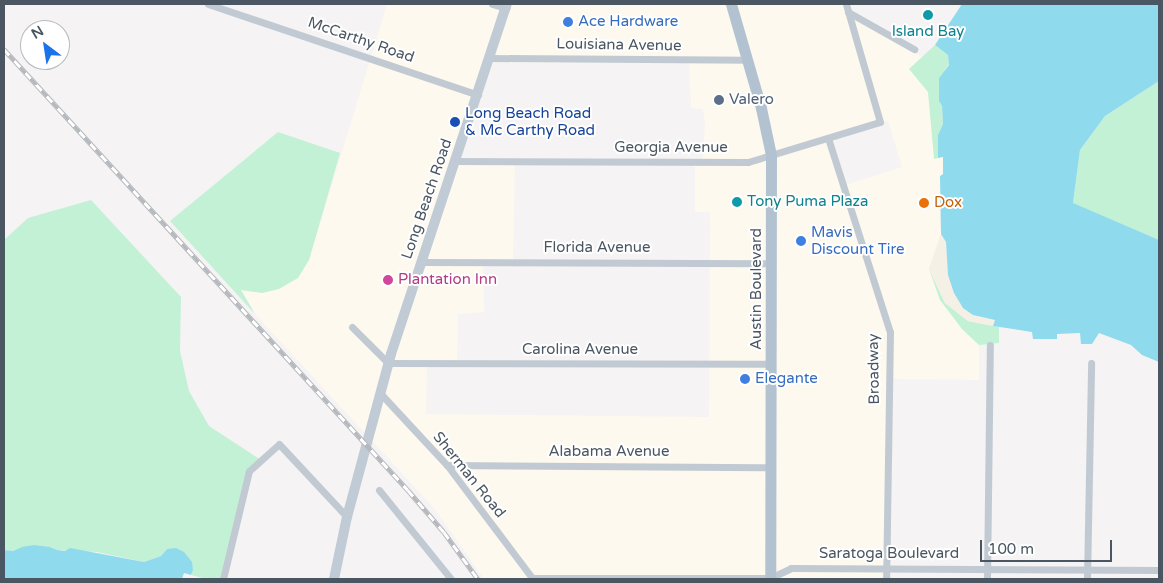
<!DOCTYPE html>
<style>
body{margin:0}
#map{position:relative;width:1163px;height:583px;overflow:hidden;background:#f5f3f3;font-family:"Varela Round",sans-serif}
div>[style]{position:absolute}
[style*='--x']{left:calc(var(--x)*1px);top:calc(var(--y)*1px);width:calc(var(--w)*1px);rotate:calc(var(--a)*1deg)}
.commercial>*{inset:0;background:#fdf9ef}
.green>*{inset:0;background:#c3f1d5}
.sand>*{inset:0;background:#f5f0e5}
.water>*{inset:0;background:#90daee}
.street>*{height:7px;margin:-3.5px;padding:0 3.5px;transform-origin:3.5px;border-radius:3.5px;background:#c1cad2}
.secondary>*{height:10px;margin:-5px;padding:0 5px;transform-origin:5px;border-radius:5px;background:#c1cbd6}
.primary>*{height:11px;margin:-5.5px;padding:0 5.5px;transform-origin:5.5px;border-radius:5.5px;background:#b3c2d1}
.rail>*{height:4.5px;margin-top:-2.25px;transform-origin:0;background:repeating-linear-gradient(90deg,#fff 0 8px,#b5b8bd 0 16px);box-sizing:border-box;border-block:1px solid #b5b8bd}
.dots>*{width:14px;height:14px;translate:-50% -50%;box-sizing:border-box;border:2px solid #fff;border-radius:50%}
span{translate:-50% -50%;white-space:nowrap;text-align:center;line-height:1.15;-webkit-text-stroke:4px #fff;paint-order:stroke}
.shop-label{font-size:15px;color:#366cbe}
.left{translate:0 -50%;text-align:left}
.culture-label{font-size:15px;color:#0d838f}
.street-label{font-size:15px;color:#4a5661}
.service-label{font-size:15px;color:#4e5e75}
.transit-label{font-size:15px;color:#164399}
.food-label{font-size:15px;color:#c56008}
.hotel-label{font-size:15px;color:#b23c85}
.frame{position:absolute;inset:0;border:5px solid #4a5661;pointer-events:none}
.north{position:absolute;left:20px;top:20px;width:50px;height:50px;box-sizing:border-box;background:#fff;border:1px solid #b7bbc0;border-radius:50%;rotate:329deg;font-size:14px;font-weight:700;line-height:20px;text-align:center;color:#4a5661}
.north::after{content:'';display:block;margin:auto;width:18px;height:22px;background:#1a73e8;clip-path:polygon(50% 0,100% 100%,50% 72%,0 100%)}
.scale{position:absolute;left:980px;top:540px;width:132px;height:22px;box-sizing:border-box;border:2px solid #4a5661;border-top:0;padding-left:6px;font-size:15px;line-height:18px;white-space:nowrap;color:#4a5661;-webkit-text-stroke:4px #fff;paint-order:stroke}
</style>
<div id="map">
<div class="commercial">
<i style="clip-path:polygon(evenodd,387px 4px,846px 4px,850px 14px,922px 57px,909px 69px,928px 92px,935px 159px,943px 157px,943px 175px,940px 176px,941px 234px,929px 269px,962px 329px,979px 345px,979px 380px,890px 379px,886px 579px,484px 579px,434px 508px,255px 314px,241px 290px,262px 293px,309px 260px,387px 4px,491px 57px,689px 58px,691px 108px,703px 109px,705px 126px,702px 163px,695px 162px,695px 212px,710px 212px,709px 417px,426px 414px,427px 367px,457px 364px,458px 314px,484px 312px,483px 260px,513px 261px,515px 161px,458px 157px,491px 57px,387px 4px,888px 121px,902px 167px,845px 185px,830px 139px,888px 121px)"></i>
</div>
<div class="green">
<i style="clip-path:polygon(935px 45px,948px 55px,949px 64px,939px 78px,939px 101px,942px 106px,943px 124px,938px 135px,938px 158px,934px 159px,928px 92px,909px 69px)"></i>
<i style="clip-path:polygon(1159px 81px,1159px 240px,1073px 204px,1080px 150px,1105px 116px)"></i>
<i style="clip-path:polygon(278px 132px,340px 153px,309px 260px,298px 278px,279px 289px,262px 293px,241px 290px,255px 314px,170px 221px)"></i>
<i style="clip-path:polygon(91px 200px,181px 297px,180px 351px,189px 391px,209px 426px,261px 460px,249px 471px,222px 579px,207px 579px,191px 575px,192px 572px,167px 549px,161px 556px,144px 562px,97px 552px,57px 550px,50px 547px,23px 547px,13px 551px,4px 550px,4px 240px,28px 218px)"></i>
<i style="clip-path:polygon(929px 269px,945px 303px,968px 321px,999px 327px,999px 343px,979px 345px,962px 329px,940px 300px)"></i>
</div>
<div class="sand">
<i style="clip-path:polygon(941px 234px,946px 242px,948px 275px,973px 315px,995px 320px,993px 326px,968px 321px,945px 303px,929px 269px)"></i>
</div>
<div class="water">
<i style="clip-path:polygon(962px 4px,1159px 4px,1159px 81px,1105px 116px,1080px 150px,1073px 203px,1159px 240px,1159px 362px,1142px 355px,1131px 345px,1099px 333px,1092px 344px,1081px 344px,1080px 333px,1057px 334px,1057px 339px,1033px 339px,1032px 332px,993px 326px,995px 320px,973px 315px,963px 308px,954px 293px,948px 275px,946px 242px,941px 234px,940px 176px,943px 174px,943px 157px,938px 158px,938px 135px,943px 124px,942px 106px,939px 101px,939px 78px,949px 65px,948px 55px,935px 45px)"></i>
<i style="clip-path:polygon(34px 545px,50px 547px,57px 550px,65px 551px,70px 548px,144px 562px,161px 556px,167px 549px,176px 548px,184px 552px,192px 562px,193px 570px,191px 575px,184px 573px,182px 579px,4px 579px,4px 550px,13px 551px,22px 547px)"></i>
</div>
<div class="street">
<i style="--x:208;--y:4;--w:285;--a:18.6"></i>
<i style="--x:492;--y:4;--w:15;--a:16"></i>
<i style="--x:848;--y:12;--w:76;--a:29.3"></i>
<i style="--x:490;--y:58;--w:258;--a:0.4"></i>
<i style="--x:828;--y:138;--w:204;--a:72.3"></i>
<i style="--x:890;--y:332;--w:247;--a:90.9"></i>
<i style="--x:456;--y:161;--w:292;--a:0.2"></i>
<i style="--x:748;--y:162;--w:138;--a:-16.9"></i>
<i style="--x:880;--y:122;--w:123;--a:-106.1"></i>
<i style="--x:422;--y:262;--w:350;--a:0.2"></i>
<i style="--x:352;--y:327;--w:51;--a:45"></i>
<i style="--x:388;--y:363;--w:384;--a:0.1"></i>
<i style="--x:380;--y:393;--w:98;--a:47.1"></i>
<i style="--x:447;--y:465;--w:141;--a:53"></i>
<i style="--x:532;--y:578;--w:240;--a:0"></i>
<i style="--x:447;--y:465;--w:324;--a:0.4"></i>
<i style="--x:379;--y:490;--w:114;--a:51"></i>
<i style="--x:770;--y:578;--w:23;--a:-25"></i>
<i style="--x:791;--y:568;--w:368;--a:0.3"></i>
<i style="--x:223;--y:579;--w:111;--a:-76.5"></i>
<i style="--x:249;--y:471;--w:40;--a:-42"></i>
<i style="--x:279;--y:444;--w:100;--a:47"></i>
<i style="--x:987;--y:579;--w:234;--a:-89.3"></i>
<i style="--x:1087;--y:579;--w:216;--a:-88.9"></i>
</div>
<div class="secondary">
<i style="--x:334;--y:579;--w:63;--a:-78.2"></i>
<i style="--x:347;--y:517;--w:169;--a:-74.9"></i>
<i style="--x:391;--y:354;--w:369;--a:-71.7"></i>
</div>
<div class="primary">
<i style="--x:731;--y:4;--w:108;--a:73.9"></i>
<i style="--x:761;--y:108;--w:48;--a:78"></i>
<i style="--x:771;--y:155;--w:424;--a:90.1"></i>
</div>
<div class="rail">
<i style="--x:4;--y:49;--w:598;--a:47.51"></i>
<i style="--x:408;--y:490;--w:55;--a:49.4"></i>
<i style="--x:444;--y:532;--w:58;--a:54.1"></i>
</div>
<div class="dots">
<i style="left:928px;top:15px;background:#0f9aa8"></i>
<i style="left:568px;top:22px;background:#3f7fe0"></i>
<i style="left:719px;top:100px;background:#5c6f8a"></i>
<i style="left:455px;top:122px;background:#1a4fb4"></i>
<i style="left:737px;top:202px;background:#0f9aa8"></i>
<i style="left:924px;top:203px;background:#e8710a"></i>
<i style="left:801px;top:241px;background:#3f7fe0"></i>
<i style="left:388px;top:280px;background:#d1479c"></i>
<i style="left:745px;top:379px;background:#3f7fe0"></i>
</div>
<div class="shop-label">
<span class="left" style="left:578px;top:22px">Ace Hardware</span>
<span class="left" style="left:811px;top:241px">Mavis<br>Discount Tire</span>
<span class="left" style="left:755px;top:379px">Elegante</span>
</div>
<div class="culture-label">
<span style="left:928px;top:32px">Island Bay</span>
<span class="left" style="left:747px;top:202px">Tony Puma Plaza</span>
</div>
<div class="street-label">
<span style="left:361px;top:40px;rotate:19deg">McCarthy Road</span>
<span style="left:619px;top:45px;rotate:1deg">Louisiana Avenue</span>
<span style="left:671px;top:148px">Georgia Avenue</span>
<span style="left:427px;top:199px;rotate:-71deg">Long Beach Road</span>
<span style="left:597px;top:248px">Florida Avenue</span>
<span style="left:757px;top:289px;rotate:-90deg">Austin Boulevard</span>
<span style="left:580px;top:350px">Carolina Avenue</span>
<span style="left:874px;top:369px;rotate:-91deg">Broadway</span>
<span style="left:609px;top:452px">Alabama Avenue</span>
<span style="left:469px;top:475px;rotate:51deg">Sherman Road</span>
<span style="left:889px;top:554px">Saratoga Boulevard</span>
</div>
<div class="service-label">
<span class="left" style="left:729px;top:100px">Valero</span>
</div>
<div class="transit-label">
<span class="left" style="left:465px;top:122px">Long Beach Road<br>&amp; Mc Carthy Road</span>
</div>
<div class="food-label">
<span class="left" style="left:934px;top:203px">Dox</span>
</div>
<div class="hotel-label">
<span class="left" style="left:398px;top:280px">Plantation Inn</span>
</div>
<div class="frame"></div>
<div class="north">N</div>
<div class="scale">100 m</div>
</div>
